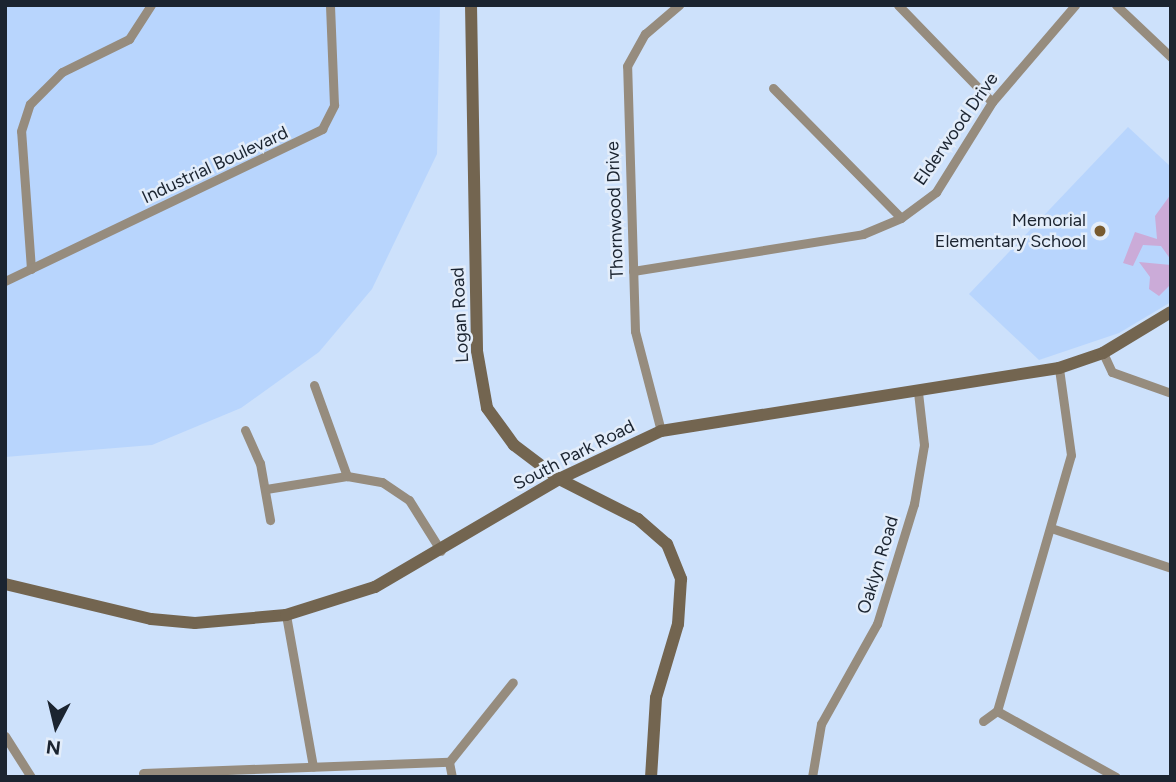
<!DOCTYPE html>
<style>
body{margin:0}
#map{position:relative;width:1176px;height:782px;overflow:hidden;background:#cde1fb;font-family:Figtree,sans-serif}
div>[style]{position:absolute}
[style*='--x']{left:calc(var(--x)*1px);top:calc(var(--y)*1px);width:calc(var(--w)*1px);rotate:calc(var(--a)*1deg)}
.built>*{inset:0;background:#b8d5fd}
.green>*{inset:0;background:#cbabd8}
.street>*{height:9px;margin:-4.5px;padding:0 4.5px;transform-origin:4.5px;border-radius:4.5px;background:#968c7e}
.secondary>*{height:12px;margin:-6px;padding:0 6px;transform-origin:6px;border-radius:6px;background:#736550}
.dots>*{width:19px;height:19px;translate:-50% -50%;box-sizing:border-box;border:4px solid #e3edfa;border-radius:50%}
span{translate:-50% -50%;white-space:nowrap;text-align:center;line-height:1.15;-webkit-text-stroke:5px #e3edfa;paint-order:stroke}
.street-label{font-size:18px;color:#1b2430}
.poi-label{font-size:18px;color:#1b2430}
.right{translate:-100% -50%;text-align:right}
.frame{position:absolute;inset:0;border:7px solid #1b2430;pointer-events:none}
.north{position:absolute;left:21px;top:691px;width:70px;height:70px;-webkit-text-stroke:5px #e3edfa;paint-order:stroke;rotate:187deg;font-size:19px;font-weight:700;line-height:28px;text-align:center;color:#1b2430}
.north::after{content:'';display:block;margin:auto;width:24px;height:32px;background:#1b2430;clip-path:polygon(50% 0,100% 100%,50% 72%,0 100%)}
</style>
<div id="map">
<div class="built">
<i style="clip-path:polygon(5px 5px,440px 5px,437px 154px,372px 289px,319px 352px,241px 408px,152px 445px,5px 457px)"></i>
<i style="clip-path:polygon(1128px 127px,1171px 167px,1171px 302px,1119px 333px,1039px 360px,969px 294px)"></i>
</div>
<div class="green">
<i style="clip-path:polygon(1171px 194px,1171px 260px,1161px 246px,1143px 245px,1133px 266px,1123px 263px,1135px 232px,1157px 239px,1155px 216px)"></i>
<i style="clip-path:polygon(1139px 262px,1171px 265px,1171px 284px,1159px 296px,1149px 289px,1150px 277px)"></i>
</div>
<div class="street">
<i style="--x:898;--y:5;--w:135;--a:45.9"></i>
<i style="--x:1116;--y:5;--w:76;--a:43.4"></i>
<i style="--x:773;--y:88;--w:182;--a:45.4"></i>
<i style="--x:31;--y:269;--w:138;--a:-94.1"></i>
<i style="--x:21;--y:131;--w:28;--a:-72"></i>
<i style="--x:30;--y:104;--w:45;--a:-45"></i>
<i style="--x:62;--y:72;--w:75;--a:-26.2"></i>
<i style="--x:129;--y:39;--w:40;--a:-57.1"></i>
<i style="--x:633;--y:271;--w:233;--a:-9.1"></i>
<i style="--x:863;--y:234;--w:41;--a:-22.8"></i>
<i style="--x:901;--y:218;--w:44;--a:-36.6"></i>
<i style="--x:936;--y:192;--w:106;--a:-58.1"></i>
<i style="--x:992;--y:102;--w:128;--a:-49.4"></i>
<i style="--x:5;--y:281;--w:352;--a:-25.6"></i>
<i style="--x:322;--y:129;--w:27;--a:-63"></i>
<i style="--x:334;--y:105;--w:100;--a:-92.3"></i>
<i style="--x:1103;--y:353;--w:21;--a:65"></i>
<i style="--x:1112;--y:372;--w:63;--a:19.6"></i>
<i style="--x:314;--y:385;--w:97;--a:70.1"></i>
<i style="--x:245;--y:430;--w:36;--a:66"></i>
<i style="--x:260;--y:463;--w:58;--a:80"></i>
<i style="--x:661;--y:431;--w:103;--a:-104.6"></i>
<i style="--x:635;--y:331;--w:265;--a:-91.7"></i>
<i style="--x:627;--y:66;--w:37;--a:-61"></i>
<i style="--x:645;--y:34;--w:45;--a:-40.5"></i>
<i style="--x:266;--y:489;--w:82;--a:-9.1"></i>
<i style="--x:347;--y:476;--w:36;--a:10"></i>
<i style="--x:382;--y:482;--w:32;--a:34"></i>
<i style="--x:409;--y:500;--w:60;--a:57.9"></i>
<i style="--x:1051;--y:528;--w:126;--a:18.4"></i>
<i style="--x:286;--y:615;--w:154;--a:79.9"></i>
<i style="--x:997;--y:711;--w:266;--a:-73.9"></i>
<i style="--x:1071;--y:455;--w:88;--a:-97.9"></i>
<i style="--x:997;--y:711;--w:136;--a:29"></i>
<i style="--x:983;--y:721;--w:17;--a:-36"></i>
<i style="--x:5;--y:736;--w:49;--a:57.6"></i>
<i style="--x:449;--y:762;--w:102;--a:-51.3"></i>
<i style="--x:143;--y:773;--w:306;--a:-2.1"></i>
<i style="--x:449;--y:762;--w:15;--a:79"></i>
<i style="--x:812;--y:777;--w:54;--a:-80.4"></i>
<i style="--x:821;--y:724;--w:115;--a:-60.8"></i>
<i style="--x:877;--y:624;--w:126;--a:-72.9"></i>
<i style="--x:914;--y:504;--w:60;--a:-80.4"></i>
<i style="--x:924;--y:445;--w:53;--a:-96.5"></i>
</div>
<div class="secondary">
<i style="--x:471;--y:5;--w:346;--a:89"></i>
<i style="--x:477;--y:351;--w:58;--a:80"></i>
<i style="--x:487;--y:408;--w:46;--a:53.9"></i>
<i style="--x:514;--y:445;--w:56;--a:37.1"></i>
<i style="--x:559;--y:479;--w:89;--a:26.9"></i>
<i style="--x:638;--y:519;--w:38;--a:41"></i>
<i style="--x:667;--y:544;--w:38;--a:68"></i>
<i style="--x:681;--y:579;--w:45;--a:93.8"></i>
<i style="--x:678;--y:624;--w:77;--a:106.6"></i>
<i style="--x:656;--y:698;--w:79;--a:93.6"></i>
<i style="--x:5;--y:584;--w:150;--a:13.5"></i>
<i style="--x:151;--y:619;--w:44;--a:5.2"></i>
<i style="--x:195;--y:623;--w:91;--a:-5"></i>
<i style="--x:286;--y:615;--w:93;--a:-17.5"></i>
<i style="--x:375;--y:587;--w:213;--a:-30.4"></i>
<i style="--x:559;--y:479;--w:113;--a:-25.2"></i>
<i style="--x:661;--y:431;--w:403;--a:-9"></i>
<i style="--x:1059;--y:368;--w:46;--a:-18.8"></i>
<i style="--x:1103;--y:353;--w:79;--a:-31.1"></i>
</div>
<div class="dots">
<i style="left:1100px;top:231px;background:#785a2e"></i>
</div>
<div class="street-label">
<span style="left:956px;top:129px;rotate:-55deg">Elderwood Drive</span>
<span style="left:215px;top:165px;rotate:-25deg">Industrial Boulevard</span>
<span style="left:615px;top:210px;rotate:-92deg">Thornwood Drive</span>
<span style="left:460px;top:315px;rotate:-93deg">Logan Road</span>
<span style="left:574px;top:455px;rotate:-27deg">South Park Road</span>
<span style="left:878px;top:565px;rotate:-73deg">Oaklyn Road</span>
</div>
<div class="poi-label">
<span class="right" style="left:1086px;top:231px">Memorial<br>Elementary School</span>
</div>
<div class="frame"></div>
<div class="north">N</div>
</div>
